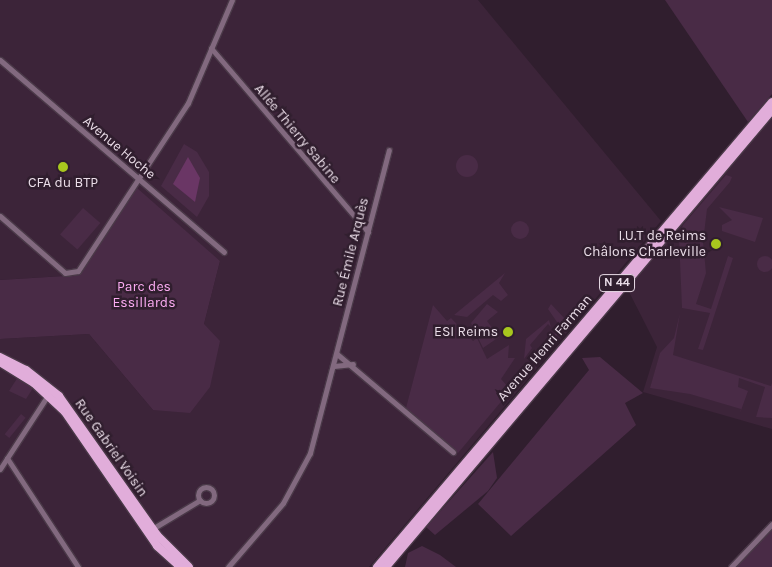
<!DOCTYPE html>
<meta charset="utf-8">
<style>
body{margin:0}
#map{position:relative;width:772px;height:567px;overflow:hidden;background:#301e2e;font-family:Karla,sans-serif}
div>[style]{position:absolute}
[style*='--x']{left:calc(var(--x)*1px);top:calc(var(--y)*1px);width:calc(var(--w)*1px);rotate:calc(var(--a)*1deg)}
.built>*{inset:0;background:#3c2439}
.green>*{inset:0;background:#492b46;transform-origin:0 0}
.round{border-radius:50%}
.water>*{inset:0;background:#6a3665}
.roads{filter:drop-shadow(1px 0 #4a3948) drop-shadow(-1px 0 #4a3948) drop-shadow(0 1px #4a3948) drop-shadow(0 -1px #4a3948)}
.street>*{height:5px;margin:-2.5px;padding:0 2.5px;transform-origin:2.5px;border-radius:2.5px;background:#82697f}
.street>.ring{margin:-2.5px;padding:0;box-sizing:content-box;background:none;border:5px solid #82697f;border-radius:50%}
.primary>*{height:8px;margin:-4px;padding:0 4px;transform-origin:4px;border-radius:4px;background:#e1adda}
.dots>*{width:14px;height:14px;translate:-50% -50%;box-sizing:border-box;border:2px solid #301e2e;border-radius:50%}
span{translate:-50% -50%;white-space:nowrap;text-align:center;line-height:1.15;-webkit-text-stroke:5px #301e2e;paint-order:stroke}
.shield-label span{padding:1px 4px;background:#301e2e;border:1px solid;border-radius:4px;-webkit-text-stroke-width:0}
.shield-label{font-size:12px;color:#eadde8;font-weight:700}
.street-label{font-size:14px;color:#eadde8}
.poi-label{font-size:14px;color:#eadde8}
.right{translate:-100% -50%;text-align:right}
.park-label{font-size:14px;color:#fbabf2}
</style>
<div id="map">
<div class="built">
<i style="clip-path:polygon(0 0,478px 0,661px 221px,369px 567px,0 567px,0 339px,89px 334px,153px 410px,204px 324px,220px 261px,123px 202px,79px 275px,0 280px)"></i>
<i style="clip-path:polygon(772px 110px,772px 429px,643px 392px,657px 347px,625px 284px)"></i>
</div>
<div class="green">
<i style="clip-path:polygon(665px 0,772px 0,772px 94px,748px 122px)"></i>
<i style="clip-path:polygon(184px 144px,197px 152px,209px 172px,209px 196px,197px 217px,161px 186px)"></i>
<i class="round" style="left:456px;top:155px;width:22px;height:22px"></i>
<i style="clip-path:polygon(726px 175px,732px 177px,730px 182px,707px 209px,703px 242px,706px 273px,696px 304px,711px 309px,728px 256px,733px 258px,703px 350px,698px 349px,710px 313px,682px 308px,679px 237px,683px 225px)"></i>
<i style="clip-path:polygon(137px 188px,220px 261px,204px 324px,220px 341px,210px 387px,190px 413px,153px 410px,89px 334px,0 339px,0 280px,80px 275px)"></i>
<i style="clip-path:polygon(719px 207px,763px 218px,755px 242px,722px 231px,722px 225px,732px 220px)"></i>
<i style="left:83px;top:208px;width:23px;height:35px;rotate:41deg"></i>
<i class="round" style="left:511px;top:221px;width:18px;height:18px"></i>
<i class="round" style="left:757px;top:256px;width:16px;height:16px"></i>
<i style="clip-path:polygon(505px 273px,499px 283px,508px 295px,501px 301px,493px 295px,467px 317px,454px 315px)"></i>
<i style="clip-path:polygon(487px 304px,498px 312px,487px 321px,499px 337px,483px 348px,471px 323px)"></i>
<i style="clip-path:polygon(551px 304px,565px 319px,563px 328px,458px 453px,406px 408px,433px 305px,447px 321px,451px 318px,473px 341px,477px 338px,487px 359px,509px 345px,508px 358px,515px 358px,501px 379px,509px 388px,556px 333px,557px 322px,548px 309px)"></i>
<i style="clip-path:polygon(680px 313px,673px 355px,771px 386px,772px 383px,772px 418px,756px 417px,765px 387px,739px 378px,738px 387px,748px 391px,740px 413px,741px 409px,690px 394px,650px 388px,660px 353px,674px 338px)"></i>
<i style="clip-path:polygon(549px 320px,551px 327px,548px 324px,530px 345px,532px 348px,524px 359px,526px 339px)"></i>
<i style="clip-path:polygon(600px 357px,643px 393px,625px 403px,636px 425px,511px 536px,478px 504px,589px 370px,582px 358px)"></i>
<i style="clip-path:polygon(18px 377px,33px 388px,26px 399px,9px 391px)"></i>
<i style="left:21px;top:414px;width:6px;height:26px;rotate:39deg"></i>
<i style="clip-path:polygon(493px 452px,497px 478px,488px 491px,435px 535px,426px 527px)"></i>
<i style="clip-path:polygon(772px 524px,772px 567px,731px 567px,760px 541px)"></i>
<i style="clip-path:polygon(422px 546px,440px 555px,456px 567px,405px 567px,408px 553px)"></i>
</div>
<div class="water">
<i style="clip-path:polygon(188px 157px,200px 178px,195px 202px,173px 184px)"></i>
</div>
<div class="roads">
<div class="street">
<i style="--x:211;--y:48;--w:242;--a:49.5"></i>
<i style="--x:0;--y:60;--w:295;--a:40.6"></i>
<i style="--x:0;--y:216;--w:86;--a:41.2"></i>
<i style="--x:65;--y:273;--w:13;--a:-9"></i>
<i style="--x:78;--y:271;--w:201;--a:-56.8"></i>
<i style="--x:188;--y:103;--w:112;--a:-66.9"></i>
<i style="--x:337;--y:354;--w:152;--a:40.2"></i>
<i style="--x:334;--y:366;--w:19;--a:-6"></i>
<i style="--x:7;--y:458;--w:130;--a:56.9"></i>
<i style="--x:0;--y:469;--w:88;--a:-57"></i>
<i class="ring" style="left:198px;top:487px;width:11px;height:11px"></i>
<i style="--x:152;--y:529;--w:56;--a:-31.1"></i>
<i style="--x:228;--y:567;--w:84;--a:-49.3"></i>
<i style="--x:283;--y:503;--w:57;--a:-61.6"></i>
<i style="--x:310;--y:453;--w:313;--a:-75.4"></i>
<i style="--x:731;--y:567;--w:59;--a:-46.4"></i>
</div>
<div class="primary">
<i style="--x:0;--y:357;--w:29;--a:27"></i>
<i style="--x:26;--y:370;--w:42;--a:38.2"></i>
<i style="--x:59;--y:396;--w:170;--a:54.8"></i>
<i style="--x:157;--y:535;--w:45;--a:45"></i>
<i style="--x:0;--y:362;--w:40;--a:32"></i>
<i style="--x:34;--y:383;--w:42;--a:43.1"></i>
<i style="--x:65;--y:412;--w:163;--a:55.5"></i>
<i style="--x:157;--y:546;--w:31;--a:42"></i>
<i style="--x:377;--y:567;--w:610;--a:-49.65"></i>
<i style="--x:386;--y:567;--w:598;--a:-49.81"></i>
</div>
</div>
<div class="dots">
<i style="left:63px;top:167px;background:#a8c71e"></i>
<i style="left:716px;top:244px;background:#a8c71e"></i>
<i style="left:508px;top:332px;background:#a8c71e"></i>
</div>
<div class="shield-label">
<span style="left:617px;top:283px">N 44</span>
</div>
<div class="street-label">
<span style="left:297px;top:134px;rotate:50deg">Allée Thierry Sabine</span>
<span style="left:119px;top:148px;rotate:40deg">Avenue Hoche</span>
<span style="left:351px;top:252px;rotate:-76deg">Rue Émile Arquès</span>
<span style="left:545px;top:348px;rotate:-49deg">Avenue Henri Farman</span>
<span style="left:111px;top:448px;rotate:55deg">Rue Gabriel Voisin</span>
</div>
<div class="poi-label">
<span style="left:63px;top:183px">CFA du BTP</span>
<span class="right" style="left:706px;top:244px">I.U.T de Reims<br>Châlons Charleville</span>
<span class="right" style="left:498px;top:332px">ESI Reims</span>
</div>
<div class="park-label">
<span style="left:144px;top:295px">Parc des<br>Essillards</span>
</div>
</div>
